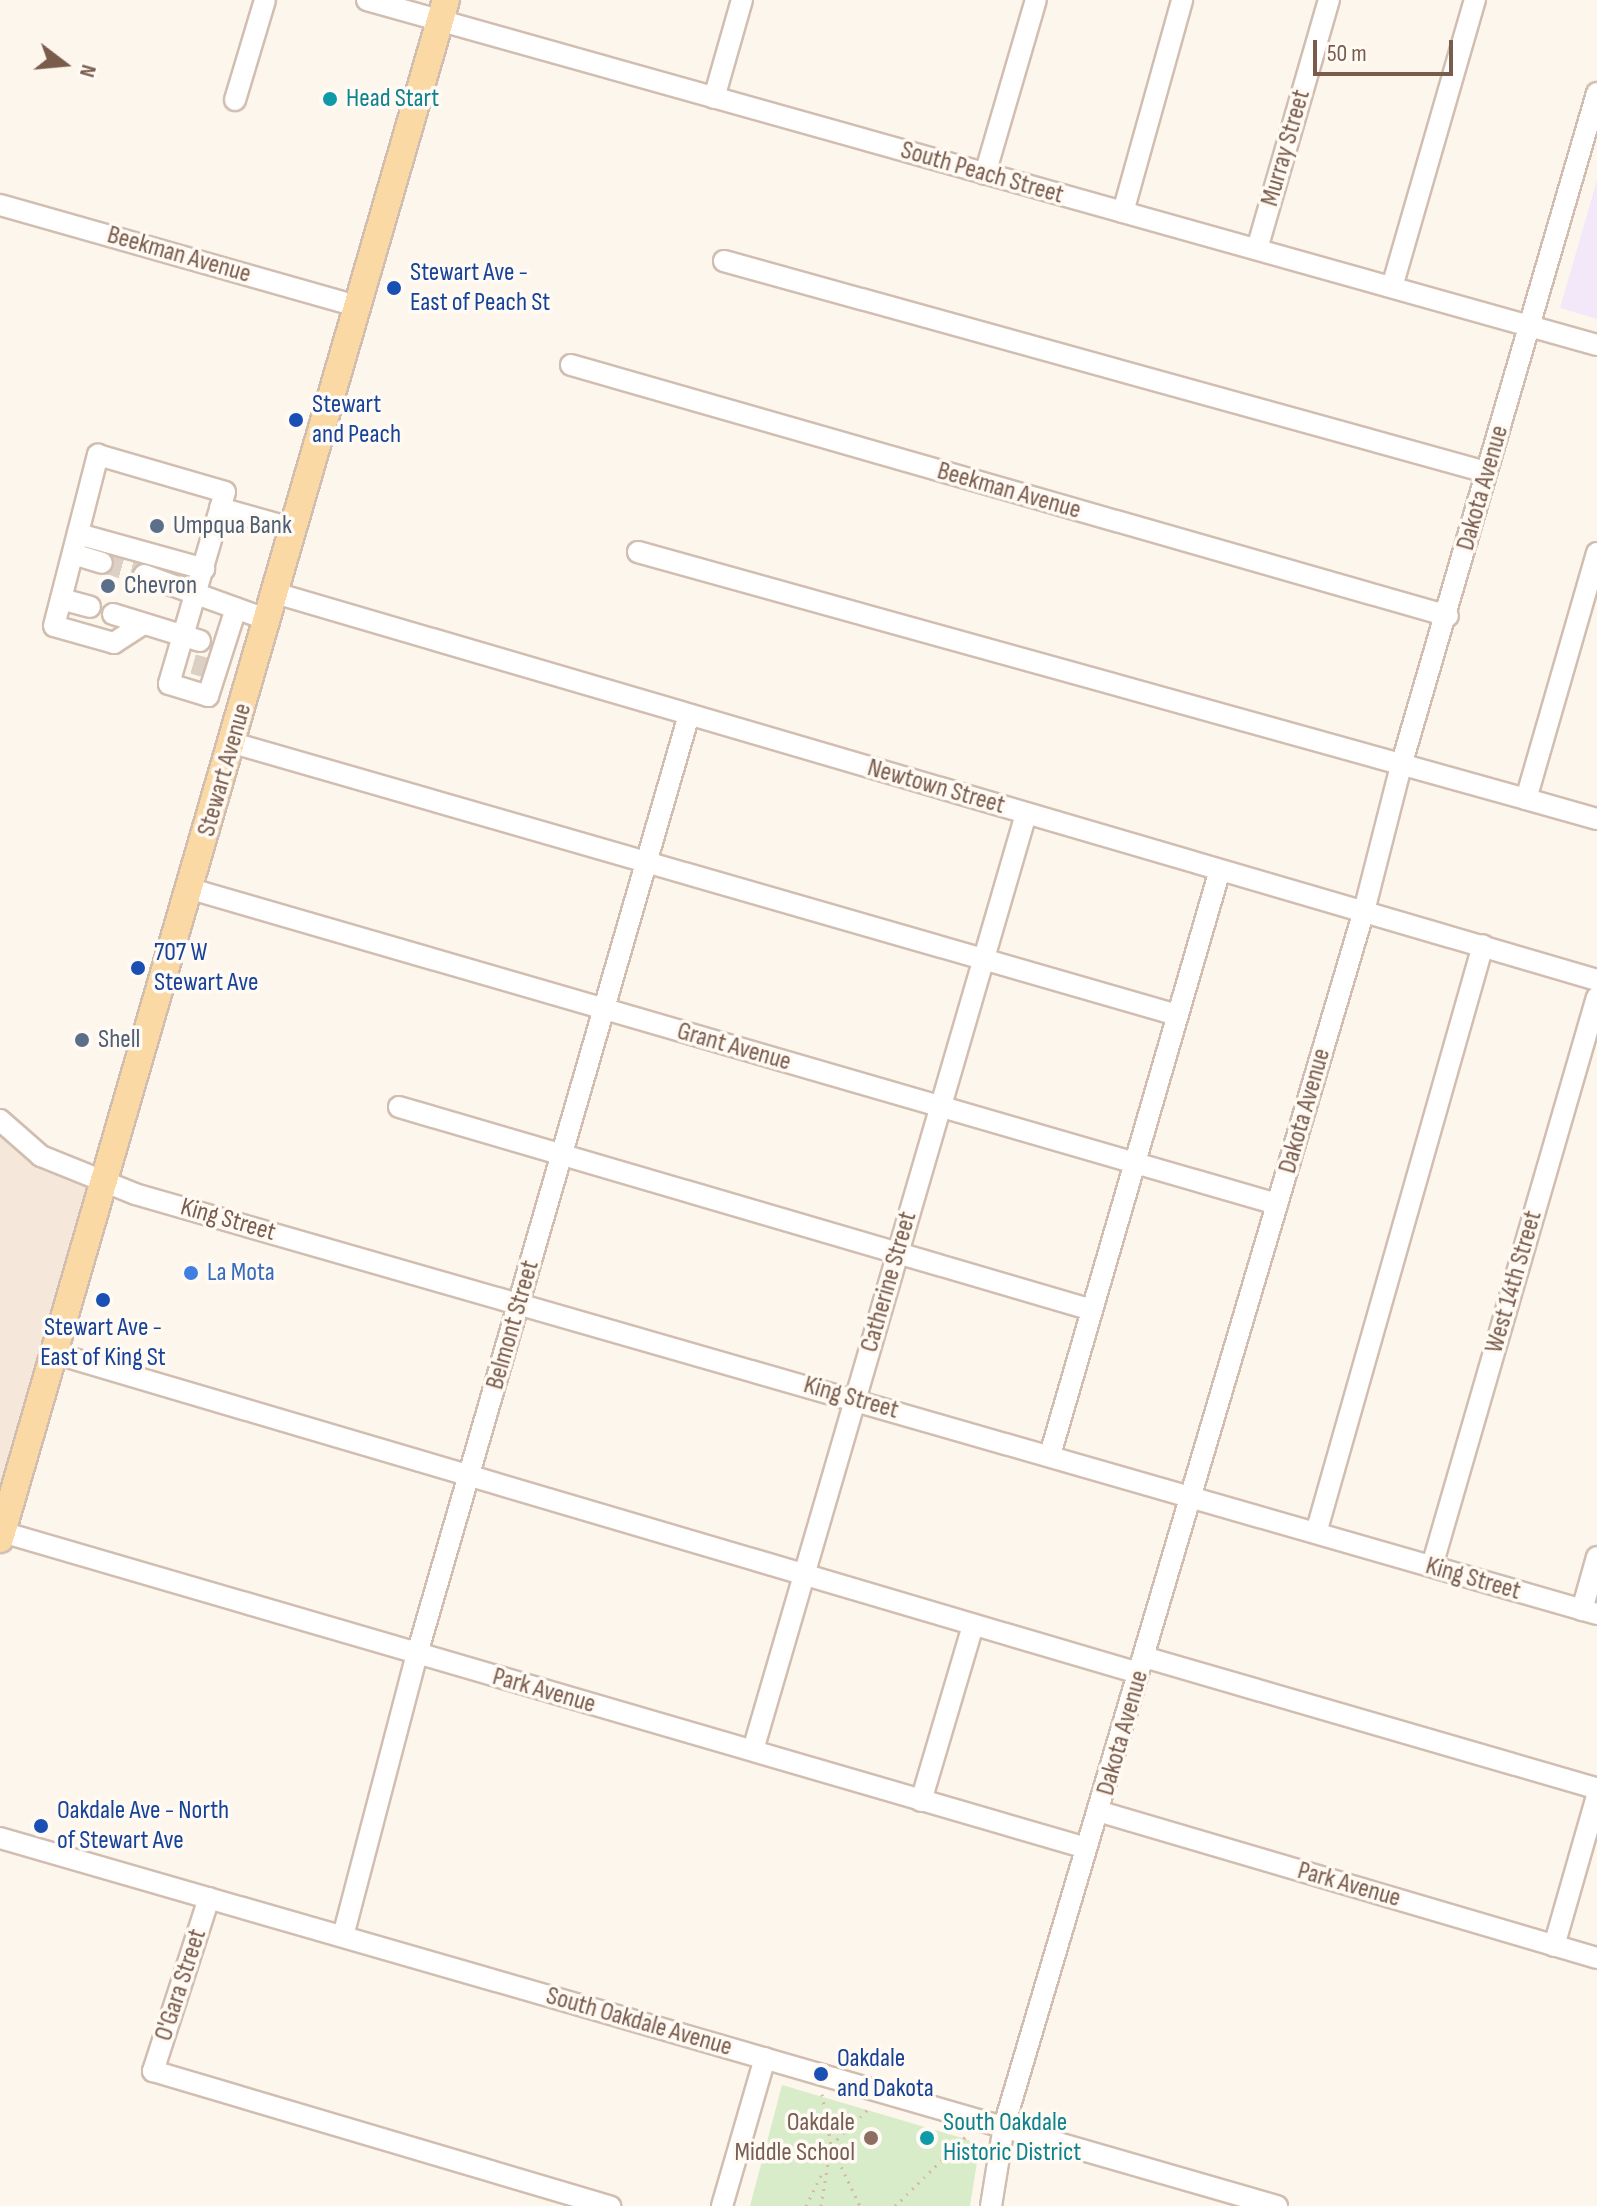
<!DOCTYPE html>
<style>
body{margin:0}
#map{position:relative;width:1597px;height:2206px;overflow:hidden;background:#fdf6ec;font-family:"Sofia Sans Condensed",sans-serif}
div>[style]{position:absolute}
[style*='--x']{left:calc(var(--x)*1px);top:calc(var(--y)*1px);width:calc(var(--w)*1px);rotate:calc(var(--a)*1deg)}
.residential>*{inset:0;background:#f5e8da}
.education>*{inset:0;background:#f3e8fa}
.green>*{inset:0;background:#d8ecc9}
.minor-tunnel>*{height:20px;margin-top:-10px;transform-origin:0;background:repeating-linear-gradient(90deg,#dcd0c4 0 20px,transparent 0 30px)}
.path>*{height:3px;margin-top:-1.5px;transform-origin:0;background:repeating-linear-gradient(90deg,#d9b8a5 0 2px,transparent 0 8px)}
.roads{filter:drop-shadow(2px 0 #d1beb0) drop-shadow(-2px 0 #d1beb0) drop-shadow(0 2px #d1beb0) drop-shadow(0 -2px #d1beb0)}
.minor>*{height:20px;margin:-10px;padding:0 10px;transform-origin:10px;border-radius:10px;background:#fff}
.major>*{height:26px;margin:-13px;padding:0 13px;transform-origin:13px;border-radius:13px;background:#fbd9a5}
.dots>*{width:22px;height:22px;translate:-50% -50%;box-sizing:border-box;border:4px solid #fffaf3;border-radius:50%}
span{translate:-50% -50%;white-space:nowrap;text-align:center;line-height:1.15;-webkit-text-stroke:7px #fffaf3;paint-order:stroke}
.culture-label{font-size:26px;color:#0d838f}
.left{translate:0 -50%;text-align:left}
.street-label{font-size:26px;color:#7a5c4d}
.transit-label{font-size:26px;color:#164399}
.service-label{font-size:26px;color:#4e5e75}
.shop-label{font-size:26px;color:#366cbe}
.education-label{font-size:26px;color:#785e54}
.right{translate:-100% -50%;text-align:right}
.north{position:absolute;left:24px;top:24px;width:80px;height:80px;-webkit-text-stroke:6px #fffaf3;paint-order:stroke;rotate:106deg;font-size:22px;font-weight:700;line-height:32px;text-align:center;color:#7a5c4d}
.north::after{content:'';display:block;margin:auto;width:28px;height:36px;background:#7a5c4d;clip-path:polygon(50% 0,100% 100%,50% 72%,0 100%)}
.scale{position:absolute;left:1313px;top:40px;width:140px;height:36px;box-sizing:border-box;border:4px solid #7a5c4d;border-top:0;padding-left:10px;font-size:24px;line-height:28px;white-space:nowrap;color:#7a5c4d;-webkit-text-stroke:6px #fffaf3;paint-order:stroke}
</style>
<div id="map">
<div class="residential">
<i style="clip-path:polygon(0 1118px,41px 1156px,105px 1184px,0 1540px)"></i>
</div>
<div class="education">
<i style="clip-path:polygon(1597px 180px,1597px 319px,1560px 308px)"></i>
</div>
<div class="green">
<i style="clip-path:polygon(782px 2085px,969px 2140px,978px 2156px,970px 2206px,750px 2206px)"></i>
</div>
<div class="minor-tunnel">
<i style="--x:102;--y:563;--w:44;--a:15.9"></i>
<i style="--x:193;--y:664;--w:19;--a:16"></i>
</div>
<div class="path">
<i style="--x:822;--y:2094;--w:52;--a:80"></i>
<i style="--x:831;--y:2145;--w:68;--a:64.6"></i>
<i style="--x:806;--y:2206;--w:37;--a:-64"></i>
<i style="--x:821;--y:2206;--w:62;--a:-80.7"></i>
<i style="--x:831;--y:2145;--w:52;--a:-44.2"></i>
<i style="--x:895;--y:2206;--w:101;--a:-44.6"></i>
</div>
<div class="roads">
<div class="minor">
<i style="--x:367;--y:0;--w:1277;--a:15.67"></i>
<i style="--x:714;--y:98;--w:102;--a:-74.1"></i>
<i style="--x:235;--y:100;--w:104;--a:-73.3"></i>
<i style="--x:985;--y:174;--w:181;--a:-73.7"></i>
<i style="--x:0;--y:205;--w:372;--a:15.8"></i>
<i style="--x:1123;--y:212;--w:220;--a:-74.4"></i>
<i style="--x:1257;--y:249;--w:259;--a:-73.9"></i>
<i style="--x:724;--y:261;--w:791;--a:15.48"></i>
<i style="--x:1392;--y:287;--w:299;--a:-73.9"></i>
<i style="--x:571;--y:365;--w:912;--a:15.97"></i>
<i style="--x:220;--y:508;--w:77;--a:15.8"></i>
<i style="--x:78;--y:534;--w:131;--a:15.5"></i>
<i style="--x:638;--y:552;--w:922;--a:15.54"></i>
<i style="--x:1597;--y:553;--w:256;--a:106.1"></i>
<i style="--x:1526;--y:799;--w:74;--a:15.7"></i>
<i style="--x:73;--y:554;--w:30;--a:17"></i>
<i style="--x:144;--y:575;--w:132;--a:19.9"></i>
<i style="--x:275;--y:593;--w:1377;--a:16.32"></i>
<i style="--x:61;--y:599;--w:30;--a:15"></i>
<i style="--x:113;--y:614;--w:91;--a:17.2"></i>
<i style="--x:143;--y:624;--w:35;--a:147"></i>
<i style="--x:114;--y:643;--w:62;--a:-164.2"></i>
<i style="--x:54;--y:626;--w:177;--a:-75.6"></i>
<i style="--x:98;--y:455;--w:132;--a:16.2"></i>
<i style="--x:225;--y:492;--w:200;--a:106.3"></i>
<i style="--x:169;--y:684;--w:41;--a:17.1"></i>
<i style="--x:208;--y:696;--w:92;--a:-72.3"></i>
<i style="--x:233;--y:743;--w:982;--a:16.07"></i>
<i style="--x:191;--y:889;--w:1131;--a:16.18"></i>
<i style="--x:399;--y:1107;--w:719;--a:16.32"></i>
<i style="--x:0;--y:1120;--w:55;--a:41.3"></i>
<i style="--x:41;--y:1156;--w:101;--a:22"></i>
<i style="--x:135;--y:1194;--w:1521;--a:16.03"></i>
<i style="--x:57;--y:1354;--w:1127;--a:16.44"></i>
<i style="--x:1050;--y:1455;--w:609;--a:-73.8"></i>
<i style="--x:2;--y:1532;--w:1129;--a:16.25"></i>
<i style="--x:1316;--y:1533;--w:611;--a:-74.14"></i>
<i style="--x:1432;--y:1566;--w:592;--a:-73.83"></i>
<i style="--x:1582;--y:1610;--w:55;--a:-74.2"></i>
<i style="--x:1144;--y:1657;--w:472;--a:16.2"></i>
<i style="--x:753;--y:1750;--w:975;--a:-73.74"></i>
<i style="--x:921;--y:1801;--w:184;--a:-73.5"></i>
<i style="--x:1101;--y:1812;--w:517;--a:16.4"></i>
<i style="--x:0;--y:1838;--w:1329;--a:16.08"></i>
<i style="--x:209;--y:1898;--w:182;--a:107.9"></i>
<i style="--x:153;--y:2071;--w:477;--a:16.5"></i>
<i style="--x:343;--y:1936;--w:292;--a:-75.3"></i>
<i style="--x:417;--y:1654;--w:978;--a:-73.85"></i>
<i style="--x:1554;--y:1946;--w:156;--a:-74"></i>
<i style="--x:722;--y:2206;--w:154;--a:-73.8"></i>
<i style="--x:991;--y:2206;--w:81;--a:-80.8"></i>
<i style="--x:1004;--y:2126;--w:1267;--a:-73.5"></i>
<i style="--x:1364;--y:911;--w:150;--a:-75.7"></i>
<i style="--x:1401;--y:766;--w:701;--a:-73.76"></i>
</div>
<div class="major">
<i style="--x:0;--y:1539;--w:1602;--a:-73.84"></i>
</div>
</div>
<div class="dots">
<i style="left:330px;top:99px;background:#0f9aa8"></i>
<i style="left:394px;top:288px;background:#1a4fb4"></i>
<i style="left:296px;top:420px;background:#1a4fb4"></i>
<i style="left:157px;top:526px;background:#5c6f8a"></i>
<i style="left:108px;top:586px;background:#5c6f8a"></i>
<i style="left:138px;top:968px;background:#1a4fb4"></i>
<i style="left:82px;top:1040px;background:#5c6f8a"></i>
<i style="left:191px;top:1273px;background:#3f7fe0"></i>
<i style="left:103px;top:1300px;background:#1a4fb4"></i>
<i style="left:41px;top:1826px;background:#1a4fb4"></i>
<i style="left:821px;top:2074px;background:#1a4fb4"></i>
<i style="left:871px;top:2138px;background:#8d6e63"></i>
<i style="left:927px;top:2138px;background:#0f9aa8"></i>
</div>
<div class="culture-label">
<span class="left" style="left:346px;top:99px">Head Start</span>
<span class="left" style="left:943px;top:2138px">South Oakdale<br>Historic District</span>
</div>
<div class="street-label">
<span style="left:1286px;top:148px;rotate:-74deg">Murray Street</span>
<span style="left:982px;top:173px;rotate:16deg">South Peach Street</span>
<span style="left:179px;top:255px;rotate:16deg">Beekman Avenue</span>
<span style="left:1483px;top:488px;rotate:-74deg">Dakota Avenue</span>
<span style="left:1009px;top:491px;rotate:16deg">Beekman Avenue</span>
<span style="left:225px;top:770px;rotate:-74deg">Stewart Avenue</span>
<span style="left:936px;top:787px;rotate:16deg">Newtown Street</span>
<span style="left:734px;top:1047px;rotate:16deg">Grant Avenue</span>
<span style="left:1305px;top:1111px;rotate:-74deg">Dakota Avenue</span>
<span style="left:228px;top:1220px;rotate:16deg">King Street</span>
<span style="left:889px;top:1282px;rotate:-74deg">Catherine Street</span>
<span style="left:1514px;top:1282px;rotate:-74deg">West 14th Street</span>
<span style="left:513px;top:1325px;rotate:-74deg">Belmont Street</span>
<span style="left:851px;top:1398px;rotate:16deg">King Street</span>
<span style="left:1473px;top:1579px;rotate:16deg">King Street</span>
<span style="left:544px;top:1691px;rotate:16deg">Park Avenue</span>
<span style="left:1123px;top:1733px;rotate:-74deg">Dakota Avenue</span>
<span style="left:1349px;top:1885px;rotate:16deg">Park Avenue</span>
<span style="left:181px;top:1985px;rotate:-72deg">O'Gara Street</span>
<span style="left:639px;top:2022px;rotate:16deg">South Oakdale Avenue</span>
</div>
<div class="transit-label">
<span class="left" style="left:410px;top:288px">Stewart Ave -<br>East of Peach St</span>
<span class="left" style="left:312px;top:420px">Stewart<br>and Peach</span>
<span class="left" style="left:154px;top:968px">707 W<br>Stewart Ave</span>
<span style="left:103px;top:1343px">Stewart Ave -<br>East of King St</span>
<span class="left" style="left:57px;top:1826px">Oakdale Ave - North<br>of Stewart Ave</span>
<span class="left" style="left:837px;top:2074px">Oakdale<br>and Dakota</span>
</div>
<div class="service-label">
<span class="left" style="left:173px;top:526px">Umpqua Bank</span>
<span class="left" style="left:124px;top:586px">Chevron</span>
<span class="left" style="left:98px;top:1040px">Shell</span>
</div>
<div class="shop-label">
<span class="left" style="left:207px;top:1273px">La Mota</span>
</div>
<div class="education-label">
<span class="right" style="left:855px;top:2138px">Oakdale<br>Middle School</span>
</div>
<div class="north">N</div>
<div class="scale">50 m</div>
</div>
